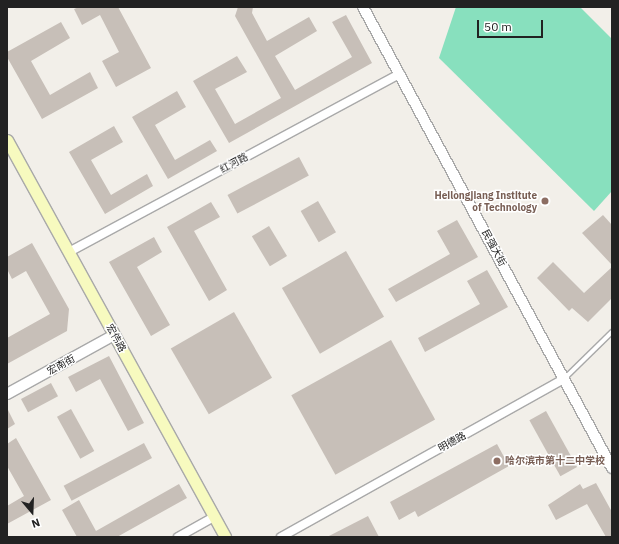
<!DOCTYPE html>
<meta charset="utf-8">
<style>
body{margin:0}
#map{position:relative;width:619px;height:544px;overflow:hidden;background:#f2efe9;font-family:"IBM Plex Sans","Noto Sans SC",sans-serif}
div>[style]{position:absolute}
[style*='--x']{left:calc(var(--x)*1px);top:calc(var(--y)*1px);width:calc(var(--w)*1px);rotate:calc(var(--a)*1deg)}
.pitch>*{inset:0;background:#88e0be}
.building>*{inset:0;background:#c7bfb8;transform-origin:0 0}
.roads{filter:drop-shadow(1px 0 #a9a9a9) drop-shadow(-1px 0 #a9a9a9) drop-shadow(0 1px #a9a9a9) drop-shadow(0 -1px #a9a9a9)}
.service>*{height:4px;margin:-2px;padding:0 2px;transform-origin:2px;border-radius:2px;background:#fff}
.minor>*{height:8px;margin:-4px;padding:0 4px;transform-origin:4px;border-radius:4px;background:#fff}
.tertiary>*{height:10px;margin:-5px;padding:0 5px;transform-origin:5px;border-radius:5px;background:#fff}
.secondary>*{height:11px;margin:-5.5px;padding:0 5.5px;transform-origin:5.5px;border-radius:5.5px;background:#f7fabf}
.dots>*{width:11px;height:11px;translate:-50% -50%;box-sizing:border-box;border:2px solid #fff;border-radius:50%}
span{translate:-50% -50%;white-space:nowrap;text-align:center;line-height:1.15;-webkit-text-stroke:3px #fff;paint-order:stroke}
.street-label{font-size:10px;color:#222}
.education-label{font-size:10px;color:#785e54;font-weight:700}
.right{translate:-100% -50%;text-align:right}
.left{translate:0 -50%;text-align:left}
.frame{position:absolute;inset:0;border:8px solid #222;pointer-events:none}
.north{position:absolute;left:12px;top:492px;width:40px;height:40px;-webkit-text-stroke:3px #fff;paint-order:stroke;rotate:161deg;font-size:11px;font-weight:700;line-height:16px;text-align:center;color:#222}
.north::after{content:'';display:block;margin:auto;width:14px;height:18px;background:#222;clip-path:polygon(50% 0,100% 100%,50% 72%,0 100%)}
.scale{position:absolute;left:477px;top:20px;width:66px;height:18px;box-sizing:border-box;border:2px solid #222;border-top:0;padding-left:5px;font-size:12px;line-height:14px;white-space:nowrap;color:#222;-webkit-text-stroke:3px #fff;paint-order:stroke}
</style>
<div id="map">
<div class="pitch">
<i style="clip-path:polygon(456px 7px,580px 7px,612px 39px,612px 191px,594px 211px,439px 58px)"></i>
</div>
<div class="building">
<i style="clip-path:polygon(79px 7px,118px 7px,151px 68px,116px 87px,102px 61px,119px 52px,100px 15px,82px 25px,74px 9px)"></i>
<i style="clip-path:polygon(238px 7px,253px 7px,252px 13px,267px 41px,309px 17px,317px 31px,275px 56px,295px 90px,352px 57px,332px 22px,346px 15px,372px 63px,229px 143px,193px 81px,237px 56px,247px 72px,215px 89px,235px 124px,281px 98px,235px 16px)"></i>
<i style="clip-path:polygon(61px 22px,70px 38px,31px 61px,50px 95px,90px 72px,98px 88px,42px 119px,7px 57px,7px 52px)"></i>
<i style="clip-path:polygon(177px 91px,186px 107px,155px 125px,175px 160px,210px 140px,217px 151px,168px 179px,132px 117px)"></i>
<i style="clip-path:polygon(114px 126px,123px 142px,91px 160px,111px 195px,147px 174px,153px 186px,105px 214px,69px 152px)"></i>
<i style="left:299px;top:157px;width:21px;height:81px;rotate:62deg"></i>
<i style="left:318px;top:201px;width:36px;height:20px;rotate:60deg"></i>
<i style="clip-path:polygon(211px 202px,220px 217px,194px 231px,227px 290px,209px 301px,167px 227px)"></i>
<i style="clip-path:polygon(603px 215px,612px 225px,612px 265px,582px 233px)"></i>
<i style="clip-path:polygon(457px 220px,478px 257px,396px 302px,388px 289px,450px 254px,437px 231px)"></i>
<i style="left:269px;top:226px;width:35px;height:20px;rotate:59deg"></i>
<i style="clip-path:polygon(154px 237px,162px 252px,137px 267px,170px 325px,151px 336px,109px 262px)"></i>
<i style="clip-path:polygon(32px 243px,69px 309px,67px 331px,7px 364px,7px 338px,50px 314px,26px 271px,12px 279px,7px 269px,7px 257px)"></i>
<i style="left:346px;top:251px;width:76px;height:74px;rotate:60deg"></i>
<i style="clip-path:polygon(553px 262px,584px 293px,612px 267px,612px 298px,588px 322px,572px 308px,569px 311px,537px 278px)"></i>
<i style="clip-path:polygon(487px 270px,508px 307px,425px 352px,418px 338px,480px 304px,467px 281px)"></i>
<i style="left:234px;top:312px;width:76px;height:73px;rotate:60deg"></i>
<i style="left:391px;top:340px;width:91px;height:114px;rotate:61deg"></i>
<i style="clip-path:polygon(109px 356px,144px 423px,128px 431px,100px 379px,76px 392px,68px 377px)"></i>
<i style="left:51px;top:383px;width:15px;height:34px;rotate:62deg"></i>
<i style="clip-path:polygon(7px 408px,15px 424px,7px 429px)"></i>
<i style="left:71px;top:409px;width:48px;height:16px;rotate:61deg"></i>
<i style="left:546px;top:411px;width:64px;height:19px;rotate:61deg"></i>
<i style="clip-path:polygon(16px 438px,51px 500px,7px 524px,7px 506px,24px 496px,7px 466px,7px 444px)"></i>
<i style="left:144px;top:443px;width:17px;height:91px;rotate:62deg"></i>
<i style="clip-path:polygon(497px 444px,509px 466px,418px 517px,415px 511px,399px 520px,390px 502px)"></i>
<i style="clip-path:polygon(596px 483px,612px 512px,612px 537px,606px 537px,587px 504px,556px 520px,548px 505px,580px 484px,583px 489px)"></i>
<i style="clip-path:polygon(179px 484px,187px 498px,117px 537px,77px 537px,62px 510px,79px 500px,96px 531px)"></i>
<i style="clip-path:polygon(368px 516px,379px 537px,327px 537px)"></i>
</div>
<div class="roads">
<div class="service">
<i style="--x:565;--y:378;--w:66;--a:-44.4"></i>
</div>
<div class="minor">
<i style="--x:69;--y:252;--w:376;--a:-28.3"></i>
<i style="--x:178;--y:537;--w:41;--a:-29.1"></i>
<i style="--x:281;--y:537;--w:324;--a:-29.2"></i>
</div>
<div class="tertiary">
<i style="--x:363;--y:7;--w:524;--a:61.63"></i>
<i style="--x:7;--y:394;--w:122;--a:-28.9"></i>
</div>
<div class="secondary">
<i style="--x:7;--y:140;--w:453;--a:61.2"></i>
</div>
</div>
<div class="dots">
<i style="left:545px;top:201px;background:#8d6e63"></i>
<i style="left:497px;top:461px;background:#8d6e63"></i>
</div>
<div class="street-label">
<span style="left:234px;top:163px;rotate:-28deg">红河路</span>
<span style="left:494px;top:248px;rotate:62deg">民强大街</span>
<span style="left:116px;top:338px;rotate:61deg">宏伟路</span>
<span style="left:61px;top:365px;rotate:-29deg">宏南街</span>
<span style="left:452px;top:442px;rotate:-29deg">明德路</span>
</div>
<div class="education-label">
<span class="right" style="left:537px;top:201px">Heilongjiang Institute<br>of Technology</span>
<span class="left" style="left:505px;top:461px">哈尔滨市第十二中学校</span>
</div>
<div class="frame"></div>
<div class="north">N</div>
<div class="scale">50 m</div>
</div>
